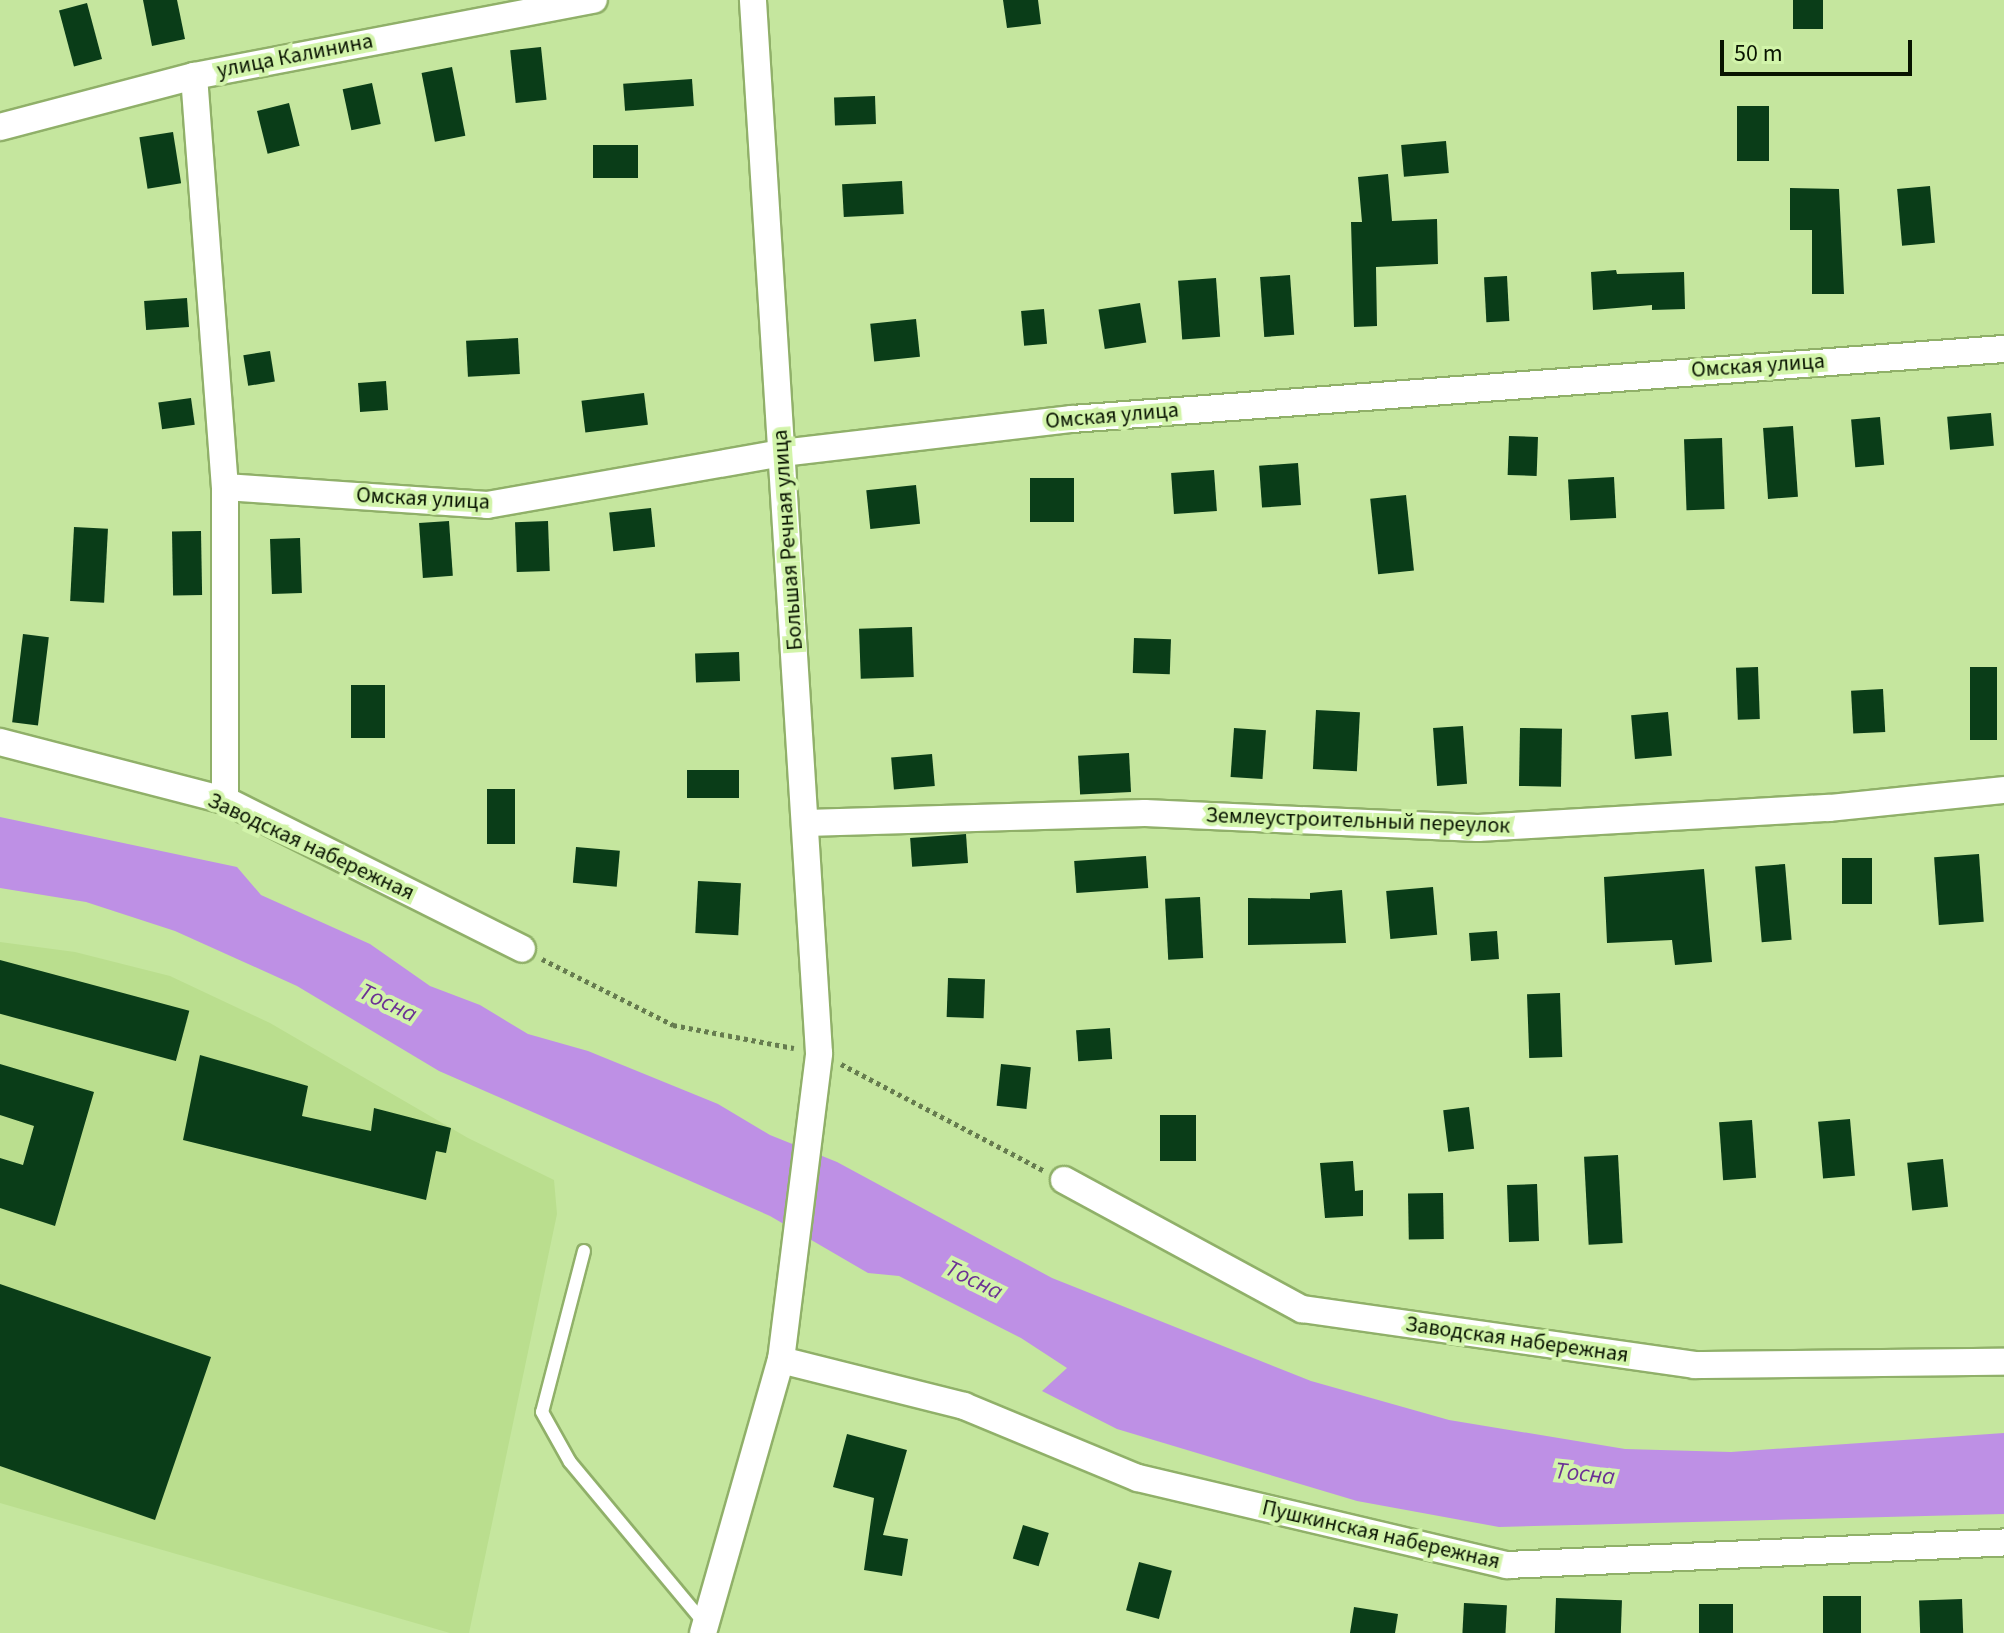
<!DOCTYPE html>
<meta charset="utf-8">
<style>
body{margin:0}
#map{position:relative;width:2004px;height:1633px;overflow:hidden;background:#c5e69e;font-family:"Source Sans 3",sans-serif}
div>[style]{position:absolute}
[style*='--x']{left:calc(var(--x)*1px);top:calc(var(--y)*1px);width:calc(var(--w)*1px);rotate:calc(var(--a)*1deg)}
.built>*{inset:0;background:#bade8e}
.water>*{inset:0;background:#be90e5}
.building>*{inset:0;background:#0a3d18;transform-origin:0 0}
.path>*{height:5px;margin-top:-2.5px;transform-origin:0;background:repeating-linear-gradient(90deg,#667c4f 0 4px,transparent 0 8px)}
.roads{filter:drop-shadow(2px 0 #90b069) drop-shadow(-2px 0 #90b069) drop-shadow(0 2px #90b069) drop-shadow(0 -2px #90b069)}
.service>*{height:12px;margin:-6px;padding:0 6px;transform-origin:6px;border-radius:6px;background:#fff}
.minor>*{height:26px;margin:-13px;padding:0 13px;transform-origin:13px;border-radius:13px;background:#fff}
span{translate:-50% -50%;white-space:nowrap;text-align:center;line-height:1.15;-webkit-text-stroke:8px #d2f4aa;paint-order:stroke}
.street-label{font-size:22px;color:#081300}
.water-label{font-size:24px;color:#6b3194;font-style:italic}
.scale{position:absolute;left:1720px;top:40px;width:192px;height:36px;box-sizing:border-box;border:4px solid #081300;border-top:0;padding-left:10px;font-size:24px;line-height:28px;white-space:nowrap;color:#081300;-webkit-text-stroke:6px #d2f4aa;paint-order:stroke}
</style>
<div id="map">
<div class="built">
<i style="clip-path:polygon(0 942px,75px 952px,170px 976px,270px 1023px,468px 1138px,554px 1180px,557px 1214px,469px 1633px,450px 1633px,0 1503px)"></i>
</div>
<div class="water">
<i style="clip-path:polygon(0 817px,237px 867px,261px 895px,370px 944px,430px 986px,480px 1005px,528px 1034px,588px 1051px,718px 1104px,770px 1135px,837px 1162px,1052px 1278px,1311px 1381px,1449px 1420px,1625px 1449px,1731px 1452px,2004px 1433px,2004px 1514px,1499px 1527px,1357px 1501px,1117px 1429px,1042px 1391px,1067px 1368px,1021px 1338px,899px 1276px,868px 1273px,770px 1216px,439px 1071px,297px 986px,175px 931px,86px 902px,0 888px)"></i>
</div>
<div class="building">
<i style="clip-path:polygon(143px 0,177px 0,185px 39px,152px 46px)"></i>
<i style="clip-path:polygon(1003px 0,1038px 0,1041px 24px,1007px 28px)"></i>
<i style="left:1793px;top:0;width:30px;height:29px"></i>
<i style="left:87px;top:3px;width:58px;height:29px;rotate:75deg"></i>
<i style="left:541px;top:47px;width:53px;height:31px;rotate:84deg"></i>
<i style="left:452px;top:67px;width:70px;height:31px;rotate:79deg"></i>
<i style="left:692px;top:79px;width:27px;height:69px;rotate:86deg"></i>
<i style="left:372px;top:83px;width:42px;height:30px;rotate:78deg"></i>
<i style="left:875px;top:96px;width:28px;height:41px;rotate:88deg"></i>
<i style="left:289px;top:103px;width:44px;height:33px;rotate:76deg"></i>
<i style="left:1737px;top:106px;width:32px;height:55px"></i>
<i style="left:173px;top:132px;width:52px;height:34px;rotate:81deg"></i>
<i style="left:1446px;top:141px;width:32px;height:45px;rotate:85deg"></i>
<i style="left:638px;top:145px;width:33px;height:45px;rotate:90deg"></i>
<i style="clip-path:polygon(1388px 174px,1392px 221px,1437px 219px,1438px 264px,1376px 267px,1377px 326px,1354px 327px,1351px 222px,1362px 222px,1358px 177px)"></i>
<i style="left:902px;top:181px;width:33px;height:60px;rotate:87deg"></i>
<i style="left:1930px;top:186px;width:57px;height:33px;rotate:85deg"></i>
<i style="clip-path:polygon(1790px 188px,1839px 189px,1844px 294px,1812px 294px,1812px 230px,1790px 230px)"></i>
<i style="clip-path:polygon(1616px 270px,1617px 274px,1684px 272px,1685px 309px,1652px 310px,1652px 305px,1593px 310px,1591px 272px)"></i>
<i style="left:1290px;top:275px;width:60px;height:30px;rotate:86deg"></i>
<i style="left:1507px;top:276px;width:45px;height:23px;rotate:87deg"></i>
<i style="left:1216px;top:278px;width:59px;height:38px;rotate:86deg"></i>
<i style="left:187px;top:298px;width:29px;height:43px;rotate:86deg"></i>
<i style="left:1140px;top:303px;width:40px;height:42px;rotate:81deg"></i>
<i style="left:1044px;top:309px;width:35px;height:23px;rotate:85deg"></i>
<i style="left:916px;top:319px;width:38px;height:46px;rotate:84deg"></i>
<i style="left:518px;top:338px;width:36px;height:52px;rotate:87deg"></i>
<i style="left:270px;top:351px;width:31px;height:27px;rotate:81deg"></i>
<i style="left:386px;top:381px;width:29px;height:28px;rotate:86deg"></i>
<i style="left:644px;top:393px;width:32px;height:63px;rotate:83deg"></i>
<i style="left:191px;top:398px;width:27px;height:33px;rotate:82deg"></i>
<i style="left:1991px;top:413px;width:33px;height:44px;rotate:85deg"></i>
<i style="left:1880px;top:417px;width:48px;height:29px;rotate:85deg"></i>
<i style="left:1793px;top:426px;width:71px;height:30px;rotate:86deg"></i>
<i style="left:1509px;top:436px;width:29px;height:39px;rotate:2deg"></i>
<i style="left:1722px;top:438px;width:71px;height:38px;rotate:88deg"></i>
<i style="left:1298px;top:463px;width:42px;height:39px;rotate:86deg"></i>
<i style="left:1214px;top:470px;width:41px;height:43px;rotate:86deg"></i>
<i style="left:1614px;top:477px;width:41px;height:46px;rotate:87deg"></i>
<i style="left:1030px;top:478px;width:44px;height:44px"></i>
<i style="left:916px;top:485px;width:39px;height:50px;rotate:84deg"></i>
<i style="left:1406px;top:495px;width:76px;height:36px;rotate:84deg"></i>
<i style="left:651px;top:508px;width:39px;height:42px;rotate:84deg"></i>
<i style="left:449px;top:521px;width:55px;height:30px;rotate:86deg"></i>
<i style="left:548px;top:521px;width:50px;height:33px;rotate:88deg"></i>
<i style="left:74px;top:527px;width:34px;height:74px;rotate:3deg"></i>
<i style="left:201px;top:531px;width:64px;height:29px;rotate:89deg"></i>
<i style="left:300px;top:538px;width:55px;height:30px;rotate:88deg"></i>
<i style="left:912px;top:627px;width:50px;height:53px;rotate:88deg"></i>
<i style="left:23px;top:634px;width:26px;height:89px;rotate:7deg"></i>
<i style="left:1134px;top:638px;width:37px;height:35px;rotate:2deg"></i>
<i style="left:739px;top:652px;width:29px;height:44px;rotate:88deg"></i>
<i style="left:1758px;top:667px;width:52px;height:22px;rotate:88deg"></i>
<i style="left:1970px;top:667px;width:27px;height:73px"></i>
<i style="left:351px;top:685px;width:34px;height:53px"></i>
<i style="left:1883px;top:689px;width:43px;height:32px;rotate:87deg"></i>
<i style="left:1316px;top:710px;width:44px;height:59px;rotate:3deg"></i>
<i style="left:1668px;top:712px;width:44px;height:37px;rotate:85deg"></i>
<i style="left:1463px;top:726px;width:58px;height:30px;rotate:86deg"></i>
<i style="left:1234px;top:728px;width:32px;height:49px;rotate:4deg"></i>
<i style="left:1520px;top:728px;width:42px;height:58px;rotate:1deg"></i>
<i style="left:1129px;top:753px;width:39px;height:51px;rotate:87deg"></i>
<i style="left:932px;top:754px;width:32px;height:41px;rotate:85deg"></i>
<i style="left:687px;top:770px;width:52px;height:28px"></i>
<i style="left:487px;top:789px;width:28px;height:55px"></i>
<i style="left:966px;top:834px;width:29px;height:56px;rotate:86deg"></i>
<i style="left:576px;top:847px;width:44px;height:36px;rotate:5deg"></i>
<i style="left:1979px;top:854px;width:68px;height:45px;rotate:86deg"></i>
<i style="left:1146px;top:856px;width:32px;height:72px;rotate:86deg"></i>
<i style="left:1842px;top:858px;width:30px;height:46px"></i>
<i style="left:1785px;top:864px;width:76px;height:30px;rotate:85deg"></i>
<i style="clip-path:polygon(1704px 869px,1712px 962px,1675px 965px,1672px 940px,1607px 943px,1604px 877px)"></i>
<i style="left:698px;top:881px;width:43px;height:52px;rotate:3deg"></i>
<i style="left:1433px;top:887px;width:48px;height:47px;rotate:85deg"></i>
<i style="clip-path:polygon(1342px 890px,1346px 943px,1248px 945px,1248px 898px,1310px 899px,1310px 893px)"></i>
<i style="left:1200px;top:897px;width:61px;height:35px;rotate:87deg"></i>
<i style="left:1497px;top:931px;width:28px;height:28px;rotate:86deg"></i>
<i style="left:0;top:960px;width:196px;height:52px;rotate:15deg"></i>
<i style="left:948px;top:978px;width:37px;height:39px;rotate:2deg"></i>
<i style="left:1560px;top:993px;width:64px;height:33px;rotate:88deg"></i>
<i style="left:1110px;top:1028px;width:31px;height:34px;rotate:86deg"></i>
<i style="clip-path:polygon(200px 1055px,308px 1086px,302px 1116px,371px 1131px,374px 1108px,451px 1128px,446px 1153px,436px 1151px,426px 1200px,183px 1140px)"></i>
<i style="clip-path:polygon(0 1064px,94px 1092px,55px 1226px,0 1208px,0 1158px,23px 1165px,34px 1126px,0 1115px)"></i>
<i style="left:1001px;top:1064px;width:30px;height:42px;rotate:6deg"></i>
<i style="left:1469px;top:1107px;width:42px;height:26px;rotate:83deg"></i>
<i style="left:1160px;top:1115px;width:36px;height:46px"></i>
<i style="left:1850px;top:1119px;width:57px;height:32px;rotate:85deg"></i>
<i style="left:1752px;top:1120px;width:58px;height:33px;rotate:86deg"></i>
<i style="left:1618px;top:1155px;width:88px;height:34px;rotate:87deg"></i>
<i style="left:1943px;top:1159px;width:48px;height:36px;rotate:84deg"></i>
<i style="clip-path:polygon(1353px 1161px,1355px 1191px,1363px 1190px,1363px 1216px,1325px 1218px,1320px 1163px)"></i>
<i style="left:1537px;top:1184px;width:57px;height:30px;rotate:88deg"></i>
<i style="left:1443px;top:1193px;width:46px;height:35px;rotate:89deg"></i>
<i style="clip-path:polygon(0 1284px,211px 1357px,155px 1520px,0 1466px)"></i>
<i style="clip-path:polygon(847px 1434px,907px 1450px,883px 1535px,908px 1539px,902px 1576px,864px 1570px,874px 1498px,833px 1487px)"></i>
<i style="left:1023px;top:1525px;width:27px;height:35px;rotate:17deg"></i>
<i style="left:1139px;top:1562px;width:34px;height:50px;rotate:15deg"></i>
<i style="left:1823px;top:1596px;width:38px;height:37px"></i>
<i style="left:1556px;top:1598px;width:66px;height:35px;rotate:2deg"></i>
<i style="left:1962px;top:1599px;width:34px;height:43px;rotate:88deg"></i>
<i style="left:1464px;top:1603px;width:43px;height:30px;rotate:3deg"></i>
<i style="left:1699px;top:1604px;width:34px;height:29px"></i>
<i style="clip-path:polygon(1354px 1607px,1398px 1614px,1395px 1633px,1350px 1633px)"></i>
</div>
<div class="path">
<i style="--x:542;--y:959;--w:147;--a:26.7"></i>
<i style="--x:673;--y:1025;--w:123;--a:10.8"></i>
<i style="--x:841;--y:1064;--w:230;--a:27.7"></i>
</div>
<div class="roads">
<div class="service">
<i style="--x:584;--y:1251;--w:166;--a:104.6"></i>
<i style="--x:542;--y:1412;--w:57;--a:60.8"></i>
<i style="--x:570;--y:1462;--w:212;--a:50.2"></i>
</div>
<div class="minor">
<i style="--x:194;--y:76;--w:412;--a:85.7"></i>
<i style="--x:225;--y:487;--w:313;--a:90"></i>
<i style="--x:0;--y:127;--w:201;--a:-14.7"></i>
<i style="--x:194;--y:76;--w:407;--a:-10.8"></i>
<i style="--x:225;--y:487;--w:263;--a:3.9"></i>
<i style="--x:487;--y:505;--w:300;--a:-10"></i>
<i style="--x:782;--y:453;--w:292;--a:-6.7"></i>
<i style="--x:1072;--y:419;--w:935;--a:-4.3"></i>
<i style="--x:0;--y:742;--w:232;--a:14.5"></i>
<i style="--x:225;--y:800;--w:332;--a:26.6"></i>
<i style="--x:806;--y:823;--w:339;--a:-1.7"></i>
<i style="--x:1145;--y:813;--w:333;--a:2.6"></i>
<i style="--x:1478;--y:828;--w:352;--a:-3.3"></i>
<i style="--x:1829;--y:808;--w:176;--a:-5.9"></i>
<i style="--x:1064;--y:1180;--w:271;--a:28.5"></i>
<i style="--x:1302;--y:1309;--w:396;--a:8.1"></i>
<i style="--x:1694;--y:1365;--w:310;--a:-0.6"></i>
<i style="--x:781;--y:1360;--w:189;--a:14.1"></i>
<i style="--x:964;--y:1406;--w:188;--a:22.5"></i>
<i style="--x:1138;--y:1478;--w:379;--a:13.3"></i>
<i style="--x:1507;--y:1565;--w:498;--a:-2.6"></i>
<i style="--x:703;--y:1633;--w:284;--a:-74.1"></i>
<i style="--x:781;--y:1360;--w:309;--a:-82.9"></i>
<i style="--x:819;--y:1053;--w:1055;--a:-93.59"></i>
</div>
</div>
<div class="street-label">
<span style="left:295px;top:56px;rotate:-11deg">улица Калинина</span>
<span style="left:1758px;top:366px;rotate:-4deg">Омская улица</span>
<span style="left:1112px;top:416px;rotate:-5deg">Омская улица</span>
<span style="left:423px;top:499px;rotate:3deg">Омская улица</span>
<span style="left:788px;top:540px;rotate:-94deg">Большая Речная улица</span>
<span style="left:1358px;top:821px;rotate:2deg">Землеустроительный переулок</span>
<span style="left:311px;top:847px;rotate:25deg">Заводская набережная</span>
<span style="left:1517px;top:1340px;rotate:8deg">Заводская набережная</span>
<span style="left:1381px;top:1535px;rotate:13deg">Пушкинская набережная</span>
</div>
<div class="water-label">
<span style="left:388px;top:1003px;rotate:25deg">Тосна</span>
<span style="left:974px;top:1280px;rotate:26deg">Тосна</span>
<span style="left:1585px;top:1474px;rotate:6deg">Тосна</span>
</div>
<div class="scale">50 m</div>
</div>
